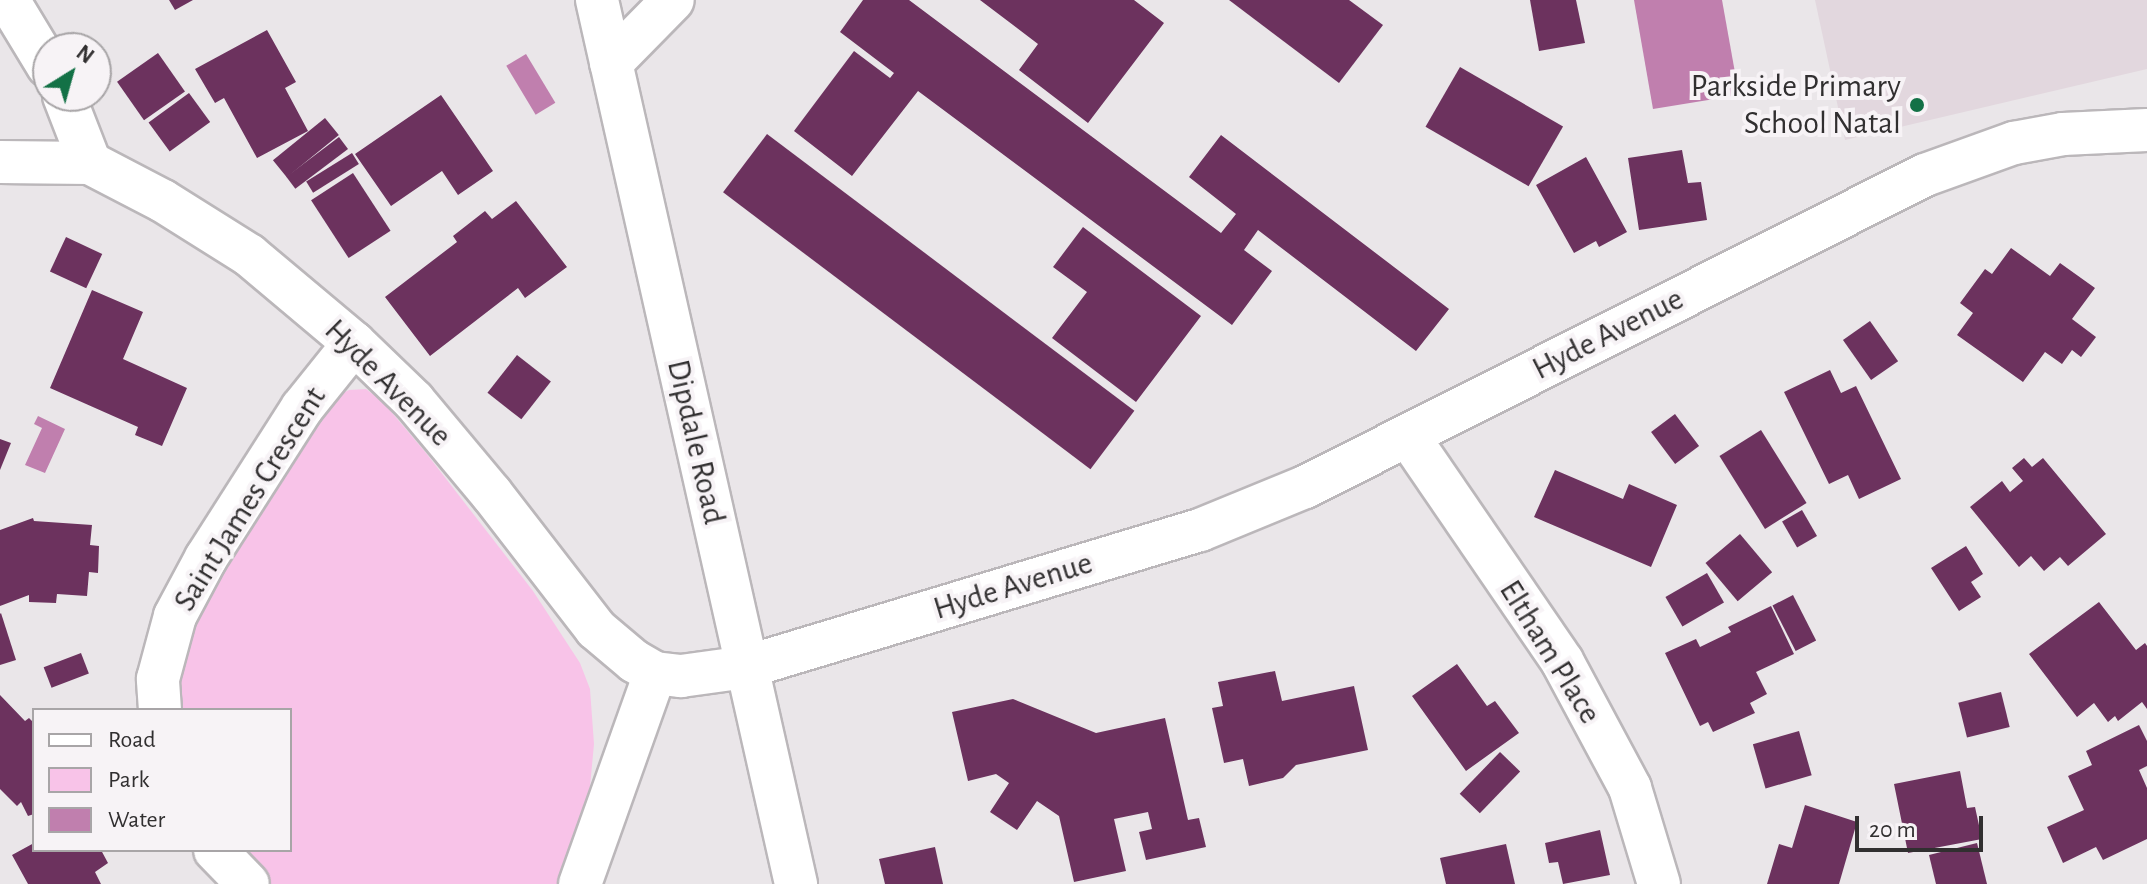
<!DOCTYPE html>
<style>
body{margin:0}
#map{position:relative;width:2147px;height:884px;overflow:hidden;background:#eae6e9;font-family:"Alegreya Sans",sans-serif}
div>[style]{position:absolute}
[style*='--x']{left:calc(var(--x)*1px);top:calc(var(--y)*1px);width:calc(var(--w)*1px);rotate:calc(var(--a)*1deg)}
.built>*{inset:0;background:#e2d7de}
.green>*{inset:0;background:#f8c3e8}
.water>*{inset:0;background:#c07fae;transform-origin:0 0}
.building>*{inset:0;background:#6c325e;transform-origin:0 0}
.roads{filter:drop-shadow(2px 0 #bbb7ba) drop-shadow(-2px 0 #bbb7ba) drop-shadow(0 2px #bbb7ba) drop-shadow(0 -2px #bbb7ba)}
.minor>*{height:42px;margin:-21px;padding:0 21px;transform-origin:21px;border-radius:21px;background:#fff}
.dots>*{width:22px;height:22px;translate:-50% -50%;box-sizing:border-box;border:4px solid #f7f3f6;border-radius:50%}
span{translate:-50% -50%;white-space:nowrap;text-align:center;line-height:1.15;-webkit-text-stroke:8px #f7f3f6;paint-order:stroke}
.poi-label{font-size:32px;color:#312f30}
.right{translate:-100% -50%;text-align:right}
.street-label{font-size:32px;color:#312f30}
.legend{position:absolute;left:32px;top:708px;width:260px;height:144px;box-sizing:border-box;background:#f7f3f6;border:2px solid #a8a5a7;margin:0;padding:10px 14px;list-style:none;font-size:24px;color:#312f30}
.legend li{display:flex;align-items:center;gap:16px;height:40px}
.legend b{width:40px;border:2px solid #a8a5a7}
.north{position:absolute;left:32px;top:32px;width:80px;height:80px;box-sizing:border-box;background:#f7f3f6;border:2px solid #a8a5a7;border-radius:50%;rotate:37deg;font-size:22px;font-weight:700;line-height:32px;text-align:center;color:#312f30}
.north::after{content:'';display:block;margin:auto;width:28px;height:36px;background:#137146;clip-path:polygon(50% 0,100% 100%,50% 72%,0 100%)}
.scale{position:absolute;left:1855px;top:816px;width:128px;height:36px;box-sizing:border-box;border:4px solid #312f30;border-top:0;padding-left:10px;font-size:24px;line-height:28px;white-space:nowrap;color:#312f30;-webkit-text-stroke:6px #f7f3f6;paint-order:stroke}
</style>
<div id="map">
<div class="built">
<i style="clip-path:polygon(1815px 0,2147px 0,2147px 69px,1845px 140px)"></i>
</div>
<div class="green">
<i style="clip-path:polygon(366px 389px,383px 402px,426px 453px,533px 591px,580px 663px,590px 689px,594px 744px,589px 797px,564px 884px,268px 884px,232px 850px,290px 850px,290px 710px,174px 710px,184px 647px,225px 559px,333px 398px,349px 390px)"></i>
</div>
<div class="water">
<i style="clip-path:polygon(1634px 0,1722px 0,1739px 95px,1653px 109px)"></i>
<i style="left:526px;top:54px;width:57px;height:23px;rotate:59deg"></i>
<i style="clip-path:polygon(38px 416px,65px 429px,45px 473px,25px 465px,42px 428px,34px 424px)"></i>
</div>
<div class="building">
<i style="clip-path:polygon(169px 0,193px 0,175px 10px)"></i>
<i style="clip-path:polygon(863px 0,909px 0,1221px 233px,1236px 214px,1189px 177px,1221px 135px,1449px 309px,1416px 351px,1258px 230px,1244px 250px,1272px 271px,1232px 325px,918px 91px,852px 176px,794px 131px,854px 51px,890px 78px,894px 73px,840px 32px)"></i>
<i style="clip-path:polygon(980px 0,1134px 0,1164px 23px,1088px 123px,1019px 70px,1038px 44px)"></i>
<i style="clip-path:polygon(1229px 0,1349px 0,1383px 25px,1339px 83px)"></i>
<i style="clip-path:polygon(1530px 0,1576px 0,1585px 43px,1539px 51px)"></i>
<i style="clip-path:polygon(267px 30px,296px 82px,285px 88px,308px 131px,257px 158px,224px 98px,215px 103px,195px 69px)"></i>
<i style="left:158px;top:53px;width:47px;height:50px;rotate:55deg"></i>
<i style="left:1460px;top:67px;width:119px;height:69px;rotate:30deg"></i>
<i style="left:189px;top:93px;width:36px;height:50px;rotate:54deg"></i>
<i style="clip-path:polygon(441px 95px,493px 171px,458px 195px,442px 171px,391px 206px,355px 154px)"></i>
<i style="left:325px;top:118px;width:22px;height:67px;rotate:51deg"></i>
<i style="left:767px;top:134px;width:460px;height:73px;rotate:37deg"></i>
<i style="left:339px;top:137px;width:15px;height:66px;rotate:53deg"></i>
<i style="clip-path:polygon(1682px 150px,1688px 183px,1701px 182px,1707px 220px,1639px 230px,1628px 158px)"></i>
<i style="left:352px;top:153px;width:13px;height:54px;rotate:58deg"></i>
<i style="clip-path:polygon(1586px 157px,1627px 232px,1599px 247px,1596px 241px,1574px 253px,1536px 185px)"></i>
<i style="left:353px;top:173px;width:69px;height:50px;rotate:57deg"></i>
<i style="clip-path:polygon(516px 201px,567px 267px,525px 298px,518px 288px,430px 356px,385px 297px,457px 242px,453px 236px,485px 211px,492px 219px)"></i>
<i style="clip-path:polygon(1083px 227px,1201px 316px,1136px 402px,1052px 338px,1087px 292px,1053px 267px)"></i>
<i style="left:66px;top:237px;width:40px;height:38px;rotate:25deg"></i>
<i style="clip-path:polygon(2011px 248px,2050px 276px,2060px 263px,2095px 288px,2072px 319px,2096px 337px,2081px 357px,2072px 350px,2062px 364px,2045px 352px,2023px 382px,1957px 335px,1973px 313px,1960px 303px,1985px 269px,1992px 274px)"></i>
<i style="clip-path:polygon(92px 290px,143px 312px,123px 359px,187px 388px,162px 446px,135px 435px,138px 427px,50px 388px)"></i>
<i style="left:1870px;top:321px;width:49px;height:33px;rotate:55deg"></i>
<i style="left:517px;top:355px;width:43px;height:48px;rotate:38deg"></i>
<i style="clip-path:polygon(1830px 370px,1841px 393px,1856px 386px,1901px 479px,1859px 499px,1848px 475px,1829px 484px,1784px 392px)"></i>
<i style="left:1675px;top:414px;width:40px;height:30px;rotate:53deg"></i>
<i style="left:1761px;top:430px;width:86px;height:49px;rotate:58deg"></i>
<i style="clip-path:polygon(0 439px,11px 443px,0 470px)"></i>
<i style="clip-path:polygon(2024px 458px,2032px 467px,2043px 458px,2106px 534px,2068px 566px,2060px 557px,2044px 571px,2031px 556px,2019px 567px,1970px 507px,2002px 481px,2010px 492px,2023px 481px,2012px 468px)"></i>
<i style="clip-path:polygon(1555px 470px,1623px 499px,1629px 484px,1677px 505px,1651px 567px,1534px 517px)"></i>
<i style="left:1802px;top:510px;width:30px;height:23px;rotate:60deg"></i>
<i style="clip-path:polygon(33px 518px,34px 521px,92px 525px,90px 545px,99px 546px,98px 573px,89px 572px,87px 596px,57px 594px,56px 603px,29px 602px,29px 595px,0 606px,0 530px)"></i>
<i style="left:1740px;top:534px;width:50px;height:45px;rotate:50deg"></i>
<i style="clip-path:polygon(1966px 546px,1983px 574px,1971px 582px,1981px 597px,1959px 611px,1931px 568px)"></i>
<i style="left:1707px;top:573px;width:34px;height:48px;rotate:60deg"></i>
<i style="left:1793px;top:595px;width:51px;height:23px;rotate:63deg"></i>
<i style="clip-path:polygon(2099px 602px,2136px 650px,2145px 643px,2147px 646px,2147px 709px,2142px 702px,2118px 721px,2115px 716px,2108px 722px,2094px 703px,2077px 717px,2029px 654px)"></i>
<i style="clip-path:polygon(1771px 606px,1794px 654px,1756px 672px,1767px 694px,1750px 703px,1755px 713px,1713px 732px,1708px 722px,1700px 726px,1665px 653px,1696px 639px,1700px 647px,1731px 632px,1728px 627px)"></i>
<i style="clip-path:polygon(1px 613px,16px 660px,0 665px,0 614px)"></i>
<i style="left:81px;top:653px;width:22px;height:40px;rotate:69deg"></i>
<i style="clip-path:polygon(1457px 664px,1487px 706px,1495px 701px,1519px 733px,1466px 771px,1412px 696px)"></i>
<i style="clip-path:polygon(1275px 671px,1282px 701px,1354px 686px,1368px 750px,1296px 765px,1283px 778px,1249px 786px,1243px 759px,1224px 763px,1212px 708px,1223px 706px,1218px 682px)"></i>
<i style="left:2001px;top:692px;width:36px;height:44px;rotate:76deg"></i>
<i style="clip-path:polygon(0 695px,25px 721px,29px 718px,34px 723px,34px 814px,28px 816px,21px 802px,17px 806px,0 789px)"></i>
<i style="clip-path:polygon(1013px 699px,1096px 733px,1165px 718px,1188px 820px,1199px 818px,1206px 847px,1146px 860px,1139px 832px,1152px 829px,1148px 812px,1114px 819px,1126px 871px,1074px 882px,1059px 816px,1037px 801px,1017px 830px,990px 812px,1009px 783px,996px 774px,968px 781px,952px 712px)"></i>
<i style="clip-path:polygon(2139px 725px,2147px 741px,2147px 766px,2139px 770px,2147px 788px,2147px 839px,2103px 860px,2096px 847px,2063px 863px,2047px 827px,2084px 810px,2068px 776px,2092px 765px,2086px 751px)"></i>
<i style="left:1799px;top:731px;width:46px;height:48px;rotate:74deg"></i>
<i style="left:1500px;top:752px;width:28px;height:58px;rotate:44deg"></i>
<i style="clip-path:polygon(1960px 771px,1967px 808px,1975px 807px,1982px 839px,1908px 853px,1894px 784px)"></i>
<i style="clip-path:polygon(1805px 805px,1857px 822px,1839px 884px,1767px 884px,1779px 844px,1792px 848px)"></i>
<i style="clip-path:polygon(1600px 830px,1610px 875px,1563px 884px,1558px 862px,1549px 863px,1545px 843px)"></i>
<i style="clip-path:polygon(34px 843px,34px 850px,101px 850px,108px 863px,95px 872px,101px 884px,28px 884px,12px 855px)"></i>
<i style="clip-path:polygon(1977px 843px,1987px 884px,1936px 884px,1929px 855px)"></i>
<i style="clip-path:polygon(1506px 844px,1515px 884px,1446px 884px,1440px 858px)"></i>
<i style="clip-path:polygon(935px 847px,943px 884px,885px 884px,879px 859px)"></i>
</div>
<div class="roads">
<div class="minor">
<i style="--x:8;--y:0;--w:77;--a:58.8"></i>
<i style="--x:597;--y:0;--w:906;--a:77.31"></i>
<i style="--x:611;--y:63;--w:88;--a:-45.5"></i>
<i style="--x:64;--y:96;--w:72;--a:68.8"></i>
<i style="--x:0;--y:162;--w:90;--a:0.6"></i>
<i style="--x:90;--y:163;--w:82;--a:27.5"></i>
<i style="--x:163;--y:201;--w:102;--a:32.1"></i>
<i style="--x:249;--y:255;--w:137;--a:40"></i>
<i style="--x:354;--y:343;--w:83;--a:44"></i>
<i style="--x:414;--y:401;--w:120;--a:50.1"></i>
<i style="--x:491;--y:493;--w:172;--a:52.3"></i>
<i style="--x:596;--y:629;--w:50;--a:40.1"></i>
<i style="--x:634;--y:661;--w:24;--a:30"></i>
<i style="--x:655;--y:673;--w:26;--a:7"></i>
<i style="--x:681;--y:676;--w:66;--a:-7.9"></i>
<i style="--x:746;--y:667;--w:474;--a:-16.8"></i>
<i style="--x:1200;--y:530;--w:113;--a:-22.3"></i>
<i style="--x:1305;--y:487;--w:694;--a:-26.71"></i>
<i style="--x:1925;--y:175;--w:95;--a:-19.8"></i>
<i style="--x:2014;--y:143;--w:50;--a:-10.4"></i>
<i style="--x:2063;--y:134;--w:84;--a:-2.7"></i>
<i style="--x:1408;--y:436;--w:273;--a:55.6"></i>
<i style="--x:1562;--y:661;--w:144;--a:61.8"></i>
<i style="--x:1630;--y:788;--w:100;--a:73.2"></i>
<i style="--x:160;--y:710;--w:31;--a:-94"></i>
<i style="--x:158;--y:679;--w:65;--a:-74.9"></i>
<i style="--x:175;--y:616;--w:66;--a:-61.9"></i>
<i style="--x:206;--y:558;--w:178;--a:-57.4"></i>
<i style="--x:302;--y:408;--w:83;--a:-51.3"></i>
<i style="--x:215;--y:850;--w:47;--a:45.9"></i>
<i style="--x:580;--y:884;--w:224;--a:-70.4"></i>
</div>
</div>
<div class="dots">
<i style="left:1917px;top:105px;background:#137146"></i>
</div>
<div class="poi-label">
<span class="right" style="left:1901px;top:105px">Parkside Primary<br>School Natal</span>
</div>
<div class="street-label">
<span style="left:1608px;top:334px;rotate:-27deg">Hyde Avenue</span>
<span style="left:388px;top:383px;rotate:45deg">Hyde Avenue</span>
<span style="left:696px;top:442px;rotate:77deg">Dipdale Road</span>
<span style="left:250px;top:499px;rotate:-58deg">Saint James Crescent</span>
<span style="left:1013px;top:586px;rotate:-17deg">Hyde Avenue</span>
<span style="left:1550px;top:652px;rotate:58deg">Eltham Place</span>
</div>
<ul class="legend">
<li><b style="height:10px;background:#fff"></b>Road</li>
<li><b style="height:22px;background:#f8c3e8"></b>Park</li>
<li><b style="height:22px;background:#c07fae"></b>Water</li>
</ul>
<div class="north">N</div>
<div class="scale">20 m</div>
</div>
